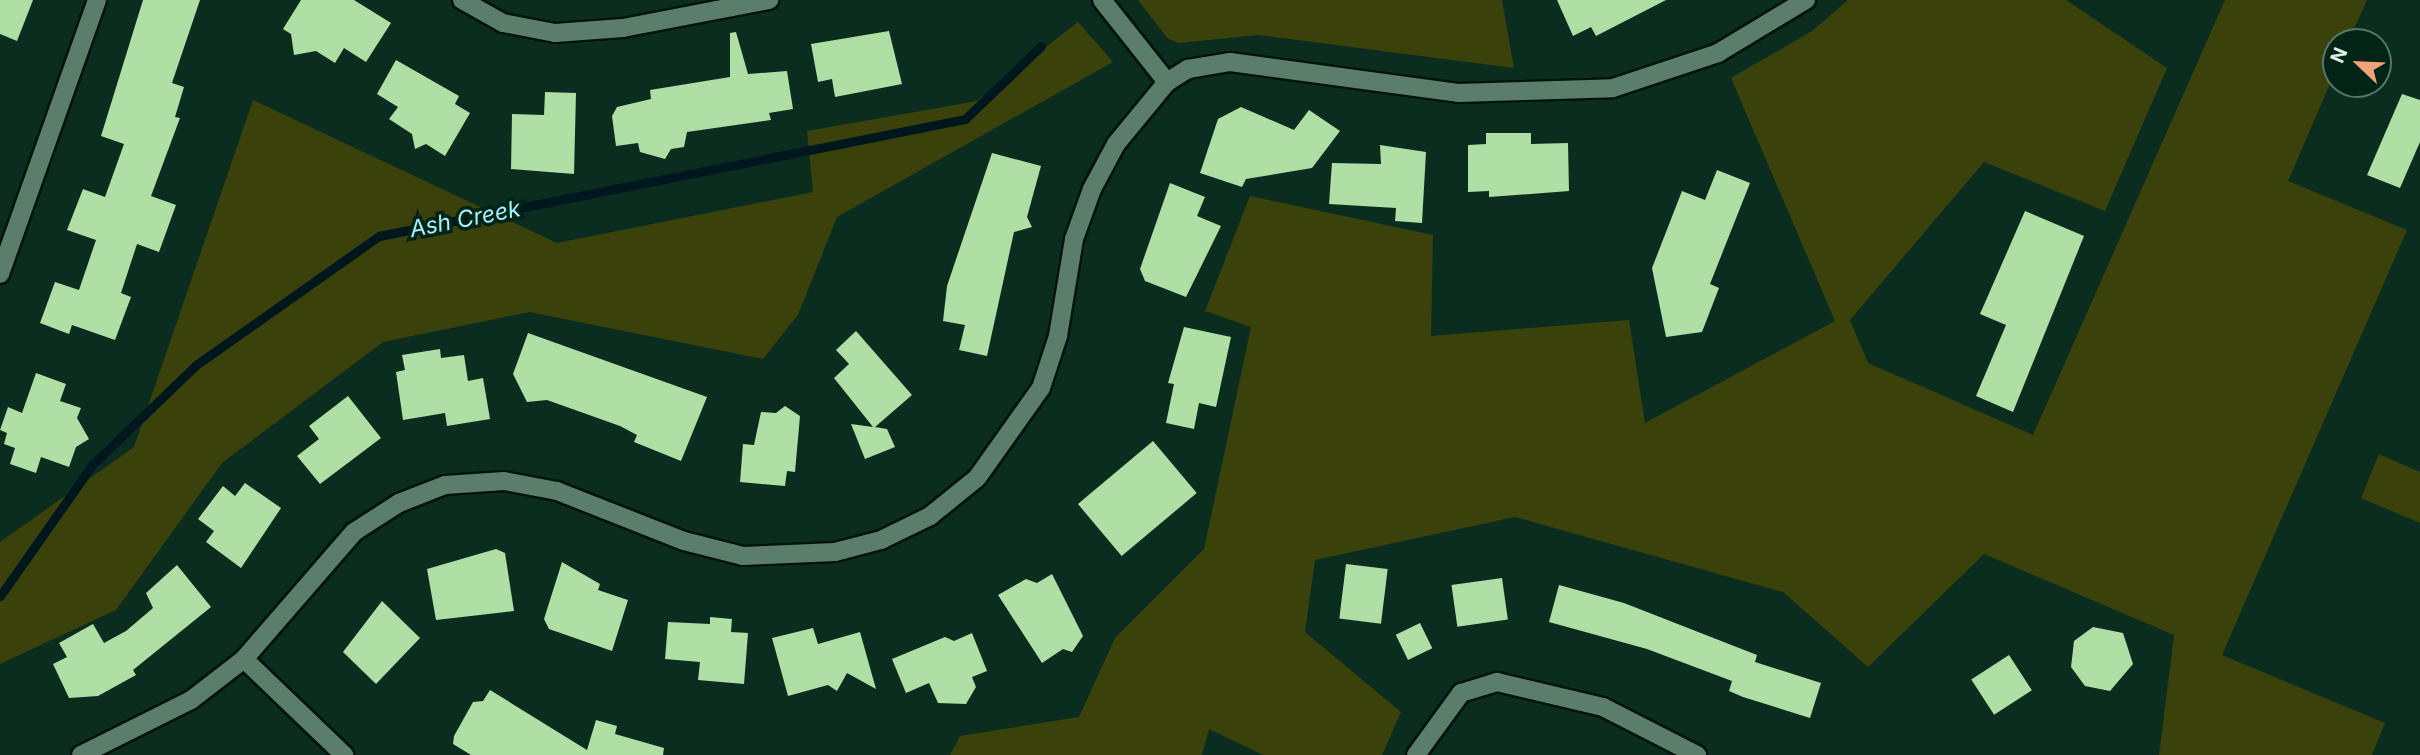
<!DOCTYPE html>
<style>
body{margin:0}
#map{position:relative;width:2420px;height:755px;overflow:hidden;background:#0b2d1f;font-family:Inter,sans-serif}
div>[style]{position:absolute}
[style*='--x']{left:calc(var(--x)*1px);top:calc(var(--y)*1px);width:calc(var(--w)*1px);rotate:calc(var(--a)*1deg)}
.green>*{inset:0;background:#3a410b}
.stream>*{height:9px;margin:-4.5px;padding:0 4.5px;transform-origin:4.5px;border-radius:4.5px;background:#00181d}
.building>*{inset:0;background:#afdfa4;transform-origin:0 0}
.roads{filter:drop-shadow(2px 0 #00140a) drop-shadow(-2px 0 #00140a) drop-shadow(0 2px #00140a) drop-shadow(0 -2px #00140a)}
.street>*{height:18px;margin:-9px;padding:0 9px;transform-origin:9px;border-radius:9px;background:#5a7d6c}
span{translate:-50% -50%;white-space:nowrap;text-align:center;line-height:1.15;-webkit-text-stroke:7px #012416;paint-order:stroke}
.water-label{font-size:23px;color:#a6f0fc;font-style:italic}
.north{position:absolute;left:2322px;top:28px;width:70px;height:70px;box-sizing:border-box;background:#012416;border:2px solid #597669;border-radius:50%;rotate:293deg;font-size:19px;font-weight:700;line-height:28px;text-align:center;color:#ddf0e6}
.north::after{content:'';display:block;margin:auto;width:24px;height:32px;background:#f0a279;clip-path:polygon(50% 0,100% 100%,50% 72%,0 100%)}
</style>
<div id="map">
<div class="green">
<i style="clip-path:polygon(1138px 0,1502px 0,1514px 68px,1258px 35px,1179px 43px,1168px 39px)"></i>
<i style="clip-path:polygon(1848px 0,2066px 0,2167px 68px,2105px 211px,1984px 162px,1850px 320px,1868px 363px,2033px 435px,2225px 0,2367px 0,2348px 42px,2336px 42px,2336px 70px,2288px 181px,2407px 230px,2222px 655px,2385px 723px,2372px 755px,2159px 755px,2174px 635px,1984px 554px,1868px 667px,1783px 592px,1515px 517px,1315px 560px,1305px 632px,1401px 712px,1382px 755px,1263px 755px,1209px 729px,1202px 755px,950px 755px,960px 736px,1079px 717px,1115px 638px,1204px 549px,1251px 327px,1205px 311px,1250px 196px,1433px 235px,1431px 336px,1629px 320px,1645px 423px,1835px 321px,1731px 78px,1812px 31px)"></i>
<i style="clip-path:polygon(1078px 22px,1113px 62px,837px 217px,798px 315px,763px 359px,530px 312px,383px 342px,222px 463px,116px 610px,0 664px,0 542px,134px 447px,253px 100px,557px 243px,813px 192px,807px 131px,977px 101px)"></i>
<i style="clip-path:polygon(2379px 454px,2420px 472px,2420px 523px,2361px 498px)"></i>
</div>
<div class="stream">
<i style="--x:0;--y:596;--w:160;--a:-54.9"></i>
<i style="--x:92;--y:465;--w:144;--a:-43.9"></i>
<i style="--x:196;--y:365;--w:224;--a:-35.2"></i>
<i style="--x:379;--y:236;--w:598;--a:-11.29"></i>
<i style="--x:965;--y:119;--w:105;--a:-43.8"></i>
</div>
<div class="building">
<i style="clip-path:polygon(0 0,33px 0,17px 41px,0 34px)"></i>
<i style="clip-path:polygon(143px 0,200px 0,172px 83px,184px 87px,175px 117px,180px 118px,151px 196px,176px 205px,159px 252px,137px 244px,121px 293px,131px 297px,115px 340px,72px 325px,69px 334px,40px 323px,55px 282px,79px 290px,96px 240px,67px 230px,83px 189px,105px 197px,124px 144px,101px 136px)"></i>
<i style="clip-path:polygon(301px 0,354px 0,391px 23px,366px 62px,344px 48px,335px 63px,316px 51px,294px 55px,291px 34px,283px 29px)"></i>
<i style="clip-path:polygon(1557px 0,1666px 0,1596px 36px,1591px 27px,1573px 36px)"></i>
<i style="clip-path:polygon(889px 31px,902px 84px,835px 97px,832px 79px,818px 82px,811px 44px)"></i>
<i style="clip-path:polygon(736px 32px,748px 74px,787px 71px,793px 109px,769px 113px,771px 120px,687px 132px,684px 147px,671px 149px,665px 159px,640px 152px,638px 143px,616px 146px,612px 116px,617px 107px,651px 99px,650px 90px,730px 77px,730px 33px)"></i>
<i style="clip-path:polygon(396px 60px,459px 96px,455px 104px,470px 113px,445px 156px,426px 144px,415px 149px,412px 134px,389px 119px,398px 107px,377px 94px)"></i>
<i style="clip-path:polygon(545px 92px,576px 93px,574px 174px,511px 169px,512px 114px,544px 115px)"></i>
<i style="clip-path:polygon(2402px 94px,2420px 100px,2420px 142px,2400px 188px,2367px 175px)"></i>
<i style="clip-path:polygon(1241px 107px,1294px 130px,1309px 110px,1340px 131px,1312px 168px,1246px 179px,1242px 187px,1200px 173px,1218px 119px)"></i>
<i style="clip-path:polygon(1486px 133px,1531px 133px,1531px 144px,1568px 143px,1569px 191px,1489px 197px,1489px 191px,1468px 192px,1468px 145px,1486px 144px)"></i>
<i style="clip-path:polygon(1380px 145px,1426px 152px,1422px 223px,1395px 221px,1396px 208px,1329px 204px,1332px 163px,1381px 164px)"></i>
<i style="clip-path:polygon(992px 153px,1041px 166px,1027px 217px,1032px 227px,1014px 232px,987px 356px,959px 350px,965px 325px,943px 321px,947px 286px)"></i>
<i style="clip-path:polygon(1717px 170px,1750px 183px,1710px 284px,1719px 288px,1702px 332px,1666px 337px,1652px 268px,1682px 191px,1705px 200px)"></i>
<i style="clip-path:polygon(1170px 183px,1205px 197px,1197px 216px,1221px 226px,1186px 297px,1145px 281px,1140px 269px)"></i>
<i style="clip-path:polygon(2025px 211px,2084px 236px,2013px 412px,1976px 396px,2006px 325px,1980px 314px)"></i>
<i style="clip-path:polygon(1184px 327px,1231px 337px,1216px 407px,1199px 403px,1194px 429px,1166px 423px,1174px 384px,1168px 383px)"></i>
<i style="clip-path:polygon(856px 331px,912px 395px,875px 427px,887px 429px,895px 447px,865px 459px,851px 424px,873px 427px,834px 378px,849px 364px,836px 350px)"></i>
<i style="clip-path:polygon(528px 333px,707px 397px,681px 461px,634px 442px,637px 435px,620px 426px,547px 400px,527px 402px,513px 374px)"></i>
<i style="clip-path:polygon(440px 349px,441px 358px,464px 355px,468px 381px,483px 378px,490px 419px,447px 426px,445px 413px,403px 420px,396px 372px,405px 370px,402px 355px)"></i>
<i style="clip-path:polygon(36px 373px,66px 384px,60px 401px,81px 408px,77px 418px,89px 439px,76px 447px,69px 467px,41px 457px,36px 473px,10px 464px,15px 448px,4px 444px,7px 433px,0 430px,8px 407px,22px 413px)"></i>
<i style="clip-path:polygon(348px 396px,381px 438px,320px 484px,297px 456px,319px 439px,309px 426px)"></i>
<i style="clip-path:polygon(785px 406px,800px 416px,795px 472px,787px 471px,785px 486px,740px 482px,743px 444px,754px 445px,761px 412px,776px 413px)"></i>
<i style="left:1153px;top:441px;width:68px;height:98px;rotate:50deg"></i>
<i style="clip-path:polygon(245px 483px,281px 508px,241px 568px,206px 542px,214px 531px,198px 519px,223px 486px,235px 496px)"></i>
<i style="clip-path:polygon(496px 549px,505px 553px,514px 611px,436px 620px,427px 569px)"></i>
<i style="clip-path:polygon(562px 562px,600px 584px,598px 590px,628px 600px,612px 651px,549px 629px,544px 619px)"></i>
<i style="left:1346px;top:564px;width:42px;height:55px;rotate:7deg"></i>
<i style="clip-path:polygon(177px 565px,211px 607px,133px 670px,136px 675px,98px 696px,69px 698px,53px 664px,67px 657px,59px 643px,93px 624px,104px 643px,126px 631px,153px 608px,146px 593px)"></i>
<i style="clip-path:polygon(1052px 574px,1083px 636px,1072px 652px,1063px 649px,1042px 663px,998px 595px,1026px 579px,1037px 583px)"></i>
<i style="left:1502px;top:578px;width:42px;height:51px;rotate:82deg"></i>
<i style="clip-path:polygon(1559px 585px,1624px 603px,1757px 655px,1755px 662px,1821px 683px,1810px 718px,1743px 697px,1729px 691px,1732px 681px,1647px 649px,1549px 622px)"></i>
<i style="clip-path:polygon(382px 601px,420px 638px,376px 684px,343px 652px)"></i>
<i style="clip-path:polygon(710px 617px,732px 619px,731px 632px,748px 633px,744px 684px,698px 680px,700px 662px,665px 659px,668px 622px,710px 624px)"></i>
<i style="left:1420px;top:623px;width:28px;height:27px;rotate:64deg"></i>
<i style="clip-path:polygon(2093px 627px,2123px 633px,2133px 664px,2110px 691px,2085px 686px,2071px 667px,2074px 641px)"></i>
<i style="clip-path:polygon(813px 628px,818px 644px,860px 632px,876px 689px,847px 673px,837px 691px,828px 685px,788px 696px,772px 638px)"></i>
<i style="clip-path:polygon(972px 633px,987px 671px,972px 677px,976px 687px,966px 704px,938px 703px,929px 683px,906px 693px,892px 659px,945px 637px,954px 641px)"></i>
<i style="left:2009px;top:655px;width:42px;height:45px;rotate:57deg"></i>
<i style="clip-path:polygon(490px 690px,587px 750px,596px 720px,617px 726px,615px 734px,664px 748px,663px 755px,471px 755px,453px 744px,454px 736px,473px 702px,483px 701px)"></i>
</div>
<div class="roads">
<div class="street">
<i style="--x:462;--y:0;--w:47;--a:29.3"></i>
<i style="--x:503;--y:23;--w:53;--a:10.9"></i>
<i style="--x:555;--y:33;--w:68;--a:-4.2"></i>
<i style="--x:623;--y:28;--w:149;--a:-10.9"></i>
<i style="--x:1102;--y:0;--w:105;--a:51.6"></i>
<i style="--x:0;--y:274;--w:291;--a:-70.5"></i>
<i style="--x:244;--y:659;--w:139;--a:43.8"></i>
<i style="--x:81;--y:755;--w:123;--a:-26.6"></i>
<i style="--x:191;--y:700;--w:67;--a:-37.7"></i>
<i style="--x:244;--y:659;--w:168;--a:-49.1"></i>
<i style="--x:354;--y:532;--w:54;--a:-32.8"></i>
<i style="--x:399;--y:503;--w:49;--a:-21.4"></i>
<i style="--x:445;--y:485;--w:59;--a:-3.9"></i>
<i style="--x:504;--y:481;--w:54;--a:10.7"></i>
<i style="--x:557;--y:491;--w:136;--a:21.5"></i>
<i style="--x:684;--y:541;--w:61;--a:14.3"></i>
<i style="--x:743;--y:556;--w:92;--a:-2.5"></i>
<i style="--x:835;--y:552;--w:48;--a:-14.6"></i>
<i style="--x:881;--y:540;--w:55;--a:-26.1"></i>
<i style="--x:930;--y:516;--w:60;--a:-39"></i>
<i style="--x:977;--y:478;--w:110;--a:-54.6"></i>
<i style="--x:1041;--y:388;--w:55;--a:-71.9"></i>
<i style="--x:1058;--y:336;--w:98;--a:-80.6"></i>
<i style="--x:1074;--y:239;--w:53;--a:-70.2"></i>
<i style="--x:1092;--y:189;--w:51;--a:-61.9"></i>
<i style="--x:1116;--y:144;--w:80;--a:-50.6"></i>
<i style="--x:1167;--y:82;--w:25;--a:-32"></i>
<i style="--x:1188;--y:69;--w:43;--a:-9.5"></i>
<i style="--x:1230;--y:62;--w:230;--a:7.7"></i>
<i style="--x:1458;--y:93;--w:155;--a:-1.8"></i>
<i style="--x:1613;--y:88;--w:111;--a:-18.4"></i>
<i style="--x:1718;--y:53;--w:103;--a:-31.1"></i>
<i style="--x:1416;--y:755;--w:77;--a:-54"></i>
<i style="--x:1461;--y:693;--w:38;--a:-17"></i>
<i style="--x:1497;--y:682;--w:109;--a:13.3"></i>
<i style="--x:1603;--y:707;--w:106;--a:27.1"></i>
</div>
</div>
<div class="water-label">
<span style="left:465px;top:219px;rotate:-11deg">Ash Creek</span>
</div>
<div class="north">N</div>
</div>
